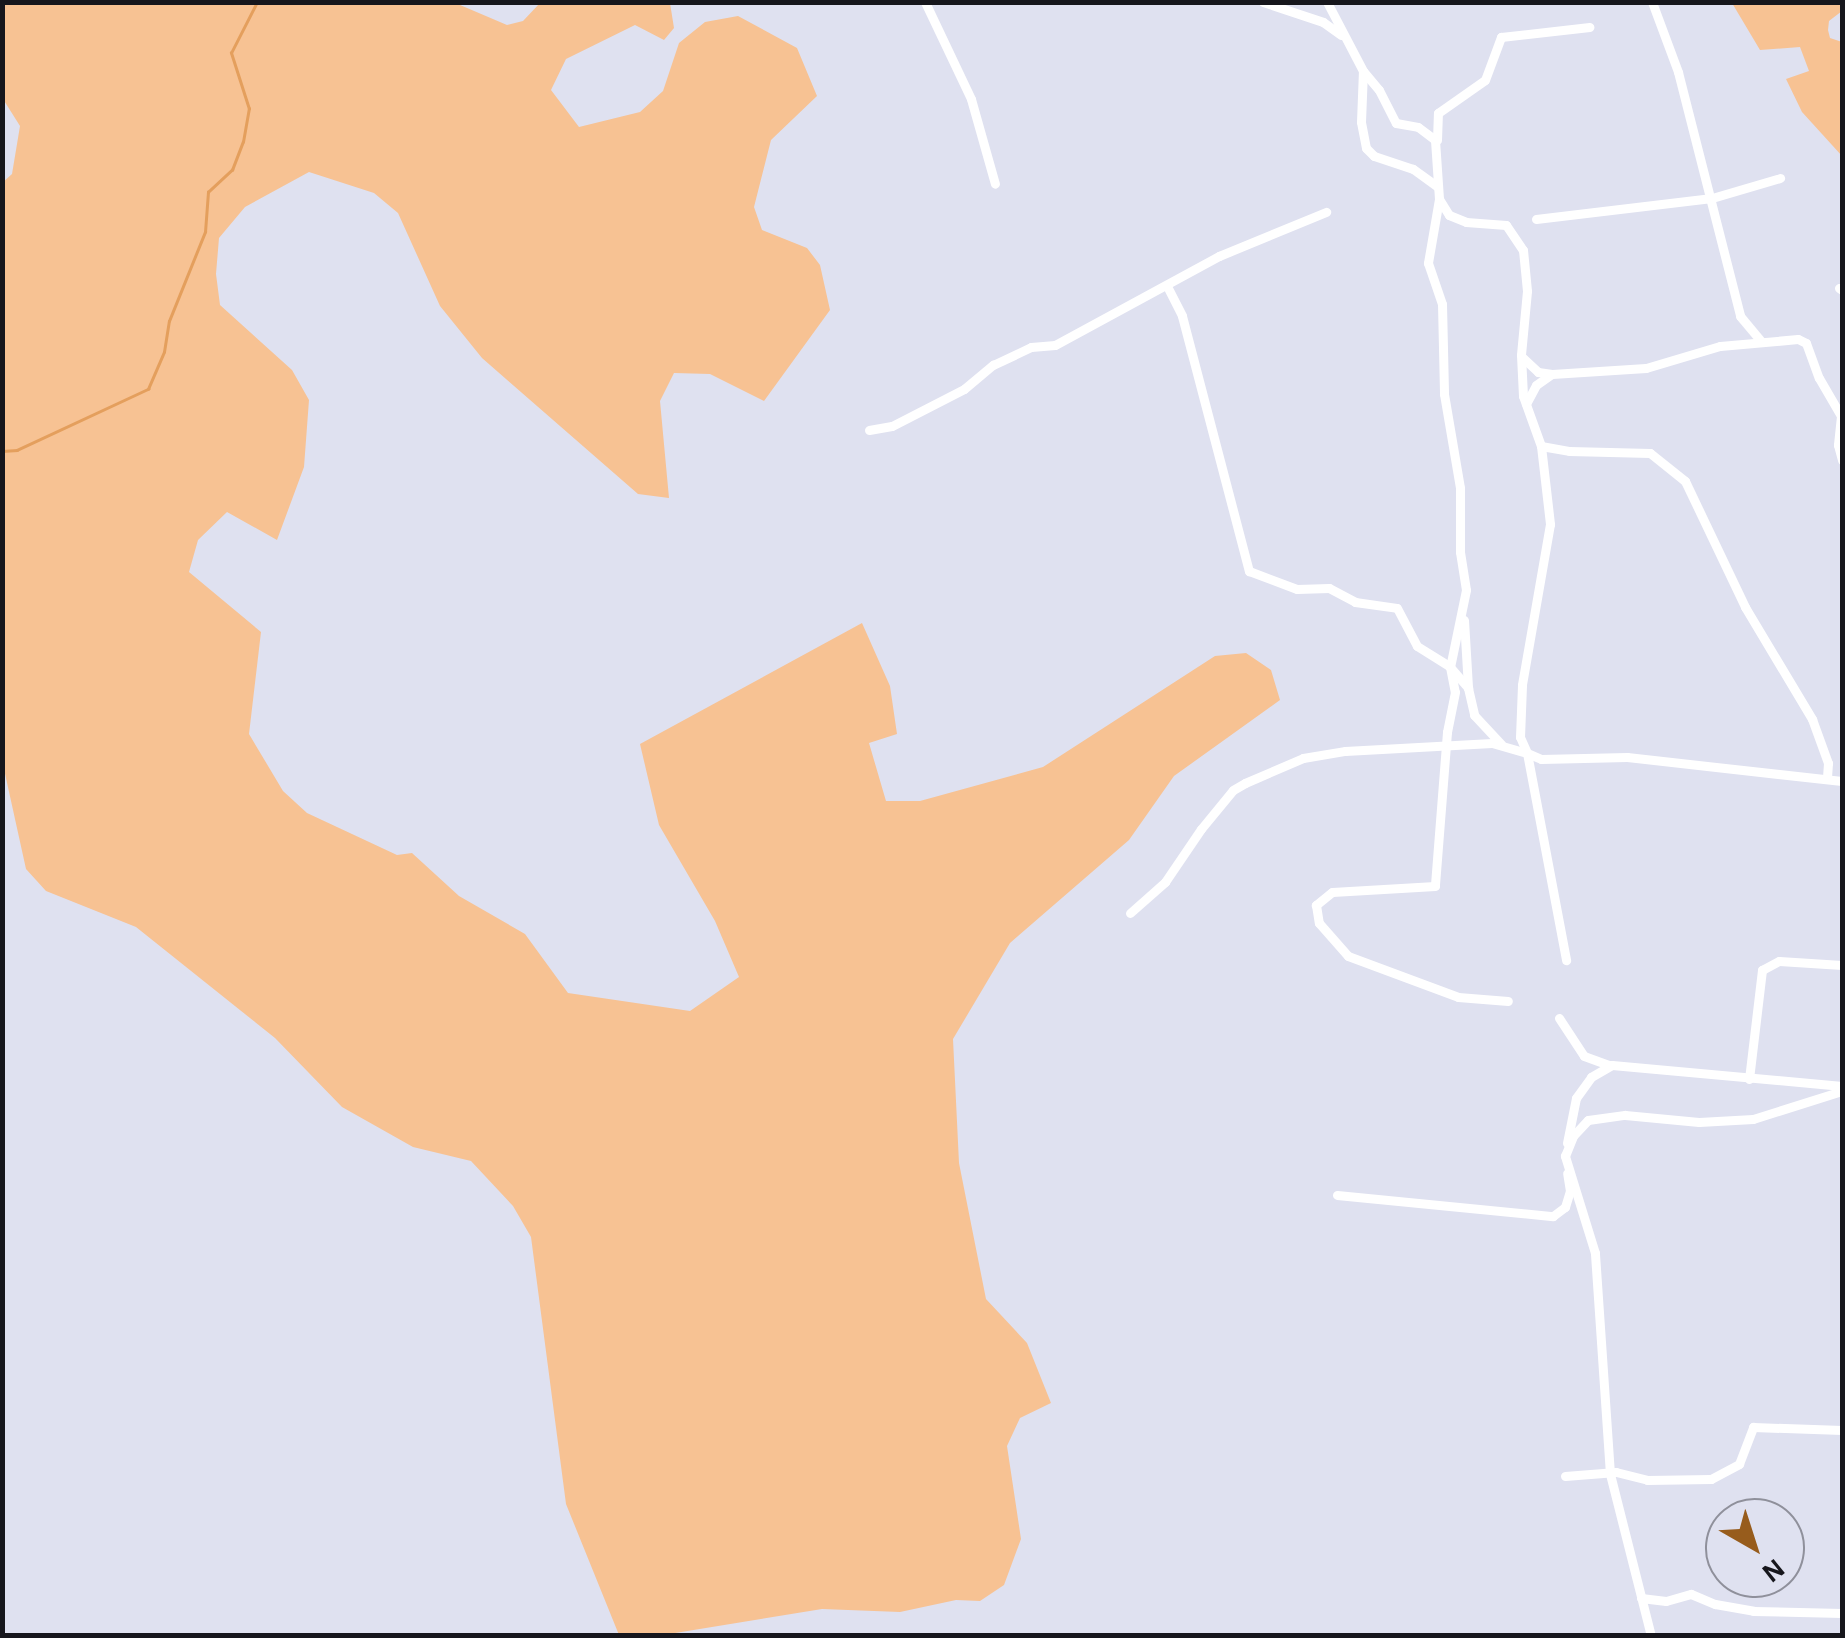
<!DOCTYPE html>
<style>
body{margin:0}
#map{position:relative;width:1845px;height:1638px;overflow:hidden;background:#dfe1f0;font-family:"Alegreya Sans",sans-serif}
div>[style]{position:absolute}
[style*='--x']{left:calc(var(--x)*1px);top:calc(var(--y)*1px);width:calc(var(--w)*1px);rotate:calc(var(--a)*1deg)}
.green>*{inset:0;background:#f7c293}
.stream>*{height:2.5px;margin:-1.25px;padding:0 1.25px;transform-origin:1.25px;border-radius:1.25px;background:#e49f5d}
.minor>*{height:9px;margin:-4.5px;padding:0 4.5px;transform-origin:4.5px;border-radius:4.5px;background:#fff}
span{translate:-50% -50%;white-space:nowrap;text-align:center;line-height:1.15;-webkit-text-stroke:8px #dfe1f0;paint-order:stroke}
.frame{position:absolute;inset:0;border:5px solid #16161c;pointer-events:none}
.north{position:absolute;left:1705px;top:1498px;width:100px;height:100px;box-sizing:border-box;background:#dfe1f0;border:2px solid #8f909b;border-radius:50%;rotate:141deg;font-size:28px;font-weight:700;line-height:40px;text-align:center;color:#16161c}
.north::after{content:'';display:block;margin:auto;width:35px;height:45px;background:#975c1c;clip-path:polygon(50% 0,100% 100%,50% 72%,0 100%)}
</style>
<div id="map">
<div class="green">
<i style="clip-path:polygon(453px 2px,507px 25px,523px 21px,540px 3px,670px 3px,674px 28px,664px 40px,635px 25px,566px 59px,551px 90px,579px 127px,640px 112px,663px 91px,679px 43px,705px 22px,738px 16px,797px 48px,817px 96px,771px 140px,754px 207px,762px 230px,807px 248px,820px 265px,830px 310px,764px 401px,710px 374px,674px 373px,660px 401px,669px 498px,638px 494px,482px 358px,440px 306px,398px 213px,374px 193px,309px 172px,245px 207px,219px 238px,216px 274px,220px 305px,292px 370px,309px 400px,304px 467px,277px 540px,227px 512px,198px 540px,189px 572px,261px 632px,249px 734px,283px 791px,307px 813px,397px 855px,412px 853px,459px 896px,525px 934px,568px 993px,690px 1011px,739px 977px,715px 921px,659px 825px,640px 744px,862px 623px,890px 686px,897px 734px,869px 743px,886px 801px,920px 801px,1043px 767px,1215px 656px,1246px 653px,1271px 670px,1280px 700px,1174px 776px,1129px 840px,1010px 943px,953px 1039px,959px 1163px,986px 1299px,1027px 1343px,1051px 1403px,1020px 1418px,1007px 1446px,1021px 1539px,1004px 1585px,980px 1601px,956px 1600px,900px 1612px,822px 1609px,663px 1635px,619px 1635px,566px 1504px,531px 1237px,513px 1206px,471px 1161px,413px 1147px,342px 1107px,275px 1038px,136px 927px,46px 891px,26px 869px,2px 760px,2px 183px,12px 174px,20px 126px,3px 99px,3px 3px)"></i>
<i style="clip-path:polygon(1732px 3px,1842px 3px,1842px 11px,1829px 21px,1828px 30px,1830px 38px,1842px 42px,1842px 156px,1802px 112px,1786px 79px,1809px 71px,1800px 47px,1760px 50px)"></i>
</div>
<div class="stream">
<i style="--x:2;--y:451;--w:15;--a:-4"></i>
<i style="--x:17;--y:450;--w:145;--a:-25"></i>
<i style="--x:148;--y:389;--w:40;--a:-66.6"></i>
<i style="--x:164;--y:352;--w:31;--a:-81"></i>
<i style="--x:169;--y:321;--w:96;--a:-68"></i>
<i style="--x:205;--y:232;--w:40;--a:-85.7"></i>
<i style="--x:208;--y:192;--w:33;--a:-43"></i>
<i style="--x:232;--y:170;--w:30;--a:-69"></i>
<i style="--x:243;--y:142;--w:34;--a:-80"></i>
<i style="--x:249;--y:109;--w:59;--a:-107.8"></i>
<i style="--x:231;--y:53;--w:57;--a:-63"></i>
</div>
<div class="minor">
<i style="--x:925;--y:2;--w:107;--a:64.6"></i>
<i style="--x:971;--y:99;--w:88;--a:74.2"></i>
<i style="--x:1263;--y:2;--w:63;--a:18.4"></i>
<i style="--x:1323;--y:22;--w:22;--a:36"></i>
<i style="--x:1327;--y:2;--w:78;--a:62.4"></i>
<i style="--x:1652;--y:2;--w:75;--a:69.6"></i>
<i style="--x:1678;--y:72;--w:252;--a:75.7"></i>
<i style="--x:1740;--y:316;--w:34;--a:50"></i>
<i style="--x:1437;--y:140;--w:27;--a:-88"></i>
<i style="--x:1438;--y:113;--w:57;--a:-35.1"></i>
<i style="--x:1485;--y:80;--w:46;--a:-69.6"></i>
<i style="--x:1501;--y:37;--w:89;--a:-6.5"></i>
<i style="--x:1438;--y:187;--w:31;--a:-144"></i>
<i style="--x:1413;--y:169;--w:41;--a:-161.6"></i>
<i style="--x:1374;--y:156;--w:11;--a:-135"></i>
<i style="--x:1366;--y:148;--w:26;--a:-101"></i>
<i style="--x:1361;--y:122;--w:51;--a:-87.8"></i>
<i style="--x:1363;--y:71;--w:25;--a:50"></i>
<i style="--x:1379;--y:90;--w:37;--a:63"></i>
<i style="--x:1396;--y:123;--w:22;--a:10"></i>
<i style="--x:1418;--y:127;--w:21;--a:37"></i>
<i style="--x:1435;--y:140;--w:59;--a:86.1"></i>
<i style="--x:1439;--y:199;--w:19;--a:58"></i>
<i style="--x:1449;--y:215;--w:18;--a:22"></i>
<i style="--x:1466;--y:222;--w:40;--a:4.3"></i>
<i style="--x:1506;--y:225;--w:30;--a:56"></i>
<i style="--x:1523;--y:250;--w:41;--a:84.4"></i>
<i style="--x:1527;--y:291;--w:64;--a:95.4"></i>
<i style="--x:1521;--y:355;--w:41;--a:87.2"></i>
<i style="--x:1523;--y:396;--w:53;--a:70.2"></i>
<i style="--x:1541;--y:446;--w:79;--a:83.4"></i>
<i style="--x:1550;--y:524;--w:163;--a:99.9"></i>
<i style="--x:1522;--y:685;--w:52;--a:92.2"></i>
<i style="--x:1520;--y:737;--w:17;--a:66"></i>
<i style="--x:1527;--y:753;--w:15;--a:23"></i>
<i style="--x:1541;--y:759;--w:86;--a:-1.3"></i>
<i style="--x:1627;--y:757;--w:216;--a:6.4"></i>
<i style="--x:1439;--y:199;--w:65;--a:99.8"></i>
<i style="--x:1428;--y:263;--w:43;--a:71.1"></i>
<i style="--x:1442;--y:304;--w:90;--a:88.7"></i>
<i style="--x:1444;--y:394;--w:95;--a:80.3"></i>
<i style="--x:1460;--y:488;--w:64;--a:90"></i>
<i style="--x:1460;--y:552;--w:38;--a:81"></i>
<i style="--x:1466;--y:590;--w:79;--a:101.7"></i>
<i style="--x:1450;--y:667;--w:25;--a:79"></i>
<i style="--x:1455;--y:692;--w:41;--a:101.3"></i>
<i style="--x:1447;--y:732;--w:154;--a:94.5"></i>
<i style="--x:1435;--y:886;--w:103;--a:176.7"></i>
<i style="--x:1332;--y:892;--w:21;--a:141"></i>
<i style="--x:1316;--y:905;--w:18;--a:81"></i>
<i style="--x:1319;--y:923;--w:44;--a:48.7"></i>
<i style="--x:1348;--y:956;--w:117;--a:20.4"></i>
<i style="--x:1458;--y:997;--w:50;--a:4.6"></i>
<i style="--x:1536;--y:219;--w:177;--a:-6.8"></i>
<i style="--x:1712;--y:198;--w:71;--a:-16.4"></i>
<i style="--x:1168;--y:288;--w:31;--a:63"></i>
<i style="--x:1182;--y:316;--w:264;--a:75.3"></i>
<i style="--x:1249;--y:571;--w:51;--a:20.6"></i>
<i style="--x:1297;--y:589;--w:32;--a:-2"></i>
<i style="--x:1329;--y:588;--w:30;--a:28"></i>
<i style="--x:1355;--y:602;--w:42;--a:8.1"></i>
<i style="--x:1397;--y:608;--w:43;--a:62.2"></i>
<i style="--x:1417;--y:646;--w:39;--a:32"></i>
<i style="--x:1450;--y:667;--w:28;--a:49"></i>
<i style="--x:1468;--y:688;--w:28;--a:77"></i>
<i style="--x:1474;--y:715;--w:40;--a:47"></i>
<i style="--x:1839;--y:288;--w:4;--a:34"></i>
<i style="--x:1522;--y:357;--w:22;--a:43"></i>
<i style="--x:1538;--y:372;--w:14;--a:8"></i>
<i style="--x:1552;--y:374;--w:94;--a:-3.7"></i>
<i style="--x:1646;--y:368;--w:77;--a:-16.6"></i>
<i style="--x:1720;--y:346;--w:78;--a:-5.1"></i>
<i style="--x:1798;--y:339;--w:9;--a:27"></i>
<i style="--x:1806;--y:343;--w:37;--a:70"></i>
<i style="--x:1819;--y:378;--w:44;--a:59.9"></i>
<i style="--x:1841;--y:416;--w:29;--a:96"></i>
<i style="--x:1838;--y:445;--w:16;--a:75"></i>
<i style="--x:1526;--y:404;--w:21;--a:-62"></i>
<i style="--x:1536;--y:385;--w:19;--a:-35"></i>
<i style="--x:869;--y:430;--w:23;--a:-10"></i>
<i style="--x:892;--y:426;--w:81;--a:-27.2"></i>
<i style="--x:964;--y:389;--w:38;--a:-40"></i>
<i style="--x:993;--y:365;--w:42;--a:-25.3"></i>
<i style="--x:1031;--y:347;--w:24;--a:-5"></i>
<i style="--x:1055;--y:345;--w:187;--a:-28.5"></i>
<i style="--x:1219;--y:256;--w:116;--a:-22.4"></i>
<i style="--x:1541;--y:446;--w:28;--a:10"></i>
<i style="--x:1569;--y:451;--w:81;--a:1.4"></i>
<i style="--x:1650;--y:453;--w:45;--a:38.7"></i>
<i style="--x:1685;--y:481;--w:140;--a:64.5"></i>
<i style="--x:1745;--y:607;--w:131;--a:59.1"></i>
<i style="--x:1812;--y:719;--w:47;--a:70"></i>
<i style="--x:1828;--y:763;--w:16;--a:94"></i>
<i style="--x:1464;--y:620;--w:68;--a:86.6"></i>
<i style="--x:1130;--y:913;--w:47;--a:-41.5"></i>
<i style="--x:1165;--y:882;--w:64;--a:-55.8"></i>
<i style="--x:1201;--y:829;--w:50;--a:-50.6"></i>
<i style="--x:1233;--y:790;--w:14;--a:-30"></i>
<i style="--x:1245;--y:783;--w:63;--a:-23.3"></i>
<i style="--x:1303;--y:758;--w:43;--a:-9.5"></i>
<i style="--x:1345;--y:751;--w:147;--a:-3.1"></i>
<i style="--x:1492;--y:743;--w:36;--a:16"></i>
<i style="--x:1527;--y:753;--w:211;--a:79.3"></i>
<i style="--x:1559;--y:1018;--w:45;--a:56.7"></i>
<i style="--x:1584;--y:1056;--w:27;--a:20"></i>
<i style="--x:1749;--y:1079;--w:110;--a:-83.2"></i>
<i style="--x:1762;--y:970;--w:19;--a:-28"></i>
<i style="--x:1779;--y:961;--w:63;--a:3.6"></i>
<i style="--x:1567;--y:1143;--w:46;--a:-78.7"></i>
<i style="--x:1576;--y:1098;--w:26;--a:-54"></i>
<i style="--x:1591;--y:1077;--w:24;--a:-30"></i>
<i style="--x:1612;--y:1065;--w:231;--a:5.2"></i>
<i style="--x:1337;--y:1195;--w:217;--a:5.6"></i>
<i style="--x:1553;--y:1216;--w:15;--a:-37"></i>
<i style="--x:1565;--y:1207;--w:17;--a:-73"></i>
<i style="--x:1570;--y:1191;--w:18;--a:-99"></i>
<i style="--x:1565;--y:1476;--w:51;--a:-4.5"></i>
<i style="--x:1616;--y:1472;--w:32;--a:14"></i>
<i style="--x:1647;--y:1480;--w:64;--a:-0.9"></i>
<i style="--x:1711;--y:1479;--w:32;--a:-28"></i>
<i style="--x:1739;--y:1464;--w:40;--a:-69"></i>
<i style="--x:1753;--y:1427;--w:89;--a:1.9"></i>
<i style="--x:1641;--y:1598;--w:25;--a:7"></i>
<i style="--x:1666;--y:1601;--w:26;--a:-16"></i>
<i style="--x:1691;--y:1594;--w:26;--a:23"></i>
<i style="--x:1715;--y:1604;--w:39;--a:10"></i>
<i style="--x:1753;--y:1611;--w:89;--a:1.3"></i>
<i style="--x:1651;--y:1636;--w:167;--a:-104.2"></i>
<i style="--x:1610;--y:1474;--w:222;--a:-93.9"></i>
<i style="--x:1595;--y:1253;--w:102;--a:-107.2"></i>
<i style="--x:1565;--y:1156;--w:22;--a:-68"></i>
<i style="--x:1573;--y:1136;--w:22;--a:-47"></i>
<i style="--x:1588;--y:1120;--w:37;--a:-8"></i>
<i style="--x:1625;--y:1115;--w:74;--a:5.4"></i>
<i style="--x:1699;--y:1122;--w:54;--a:-3.2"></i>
<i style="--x:1753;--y:1119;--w:93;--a:-17.5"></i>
</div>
<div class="frame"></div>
<div class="north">N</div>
</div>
